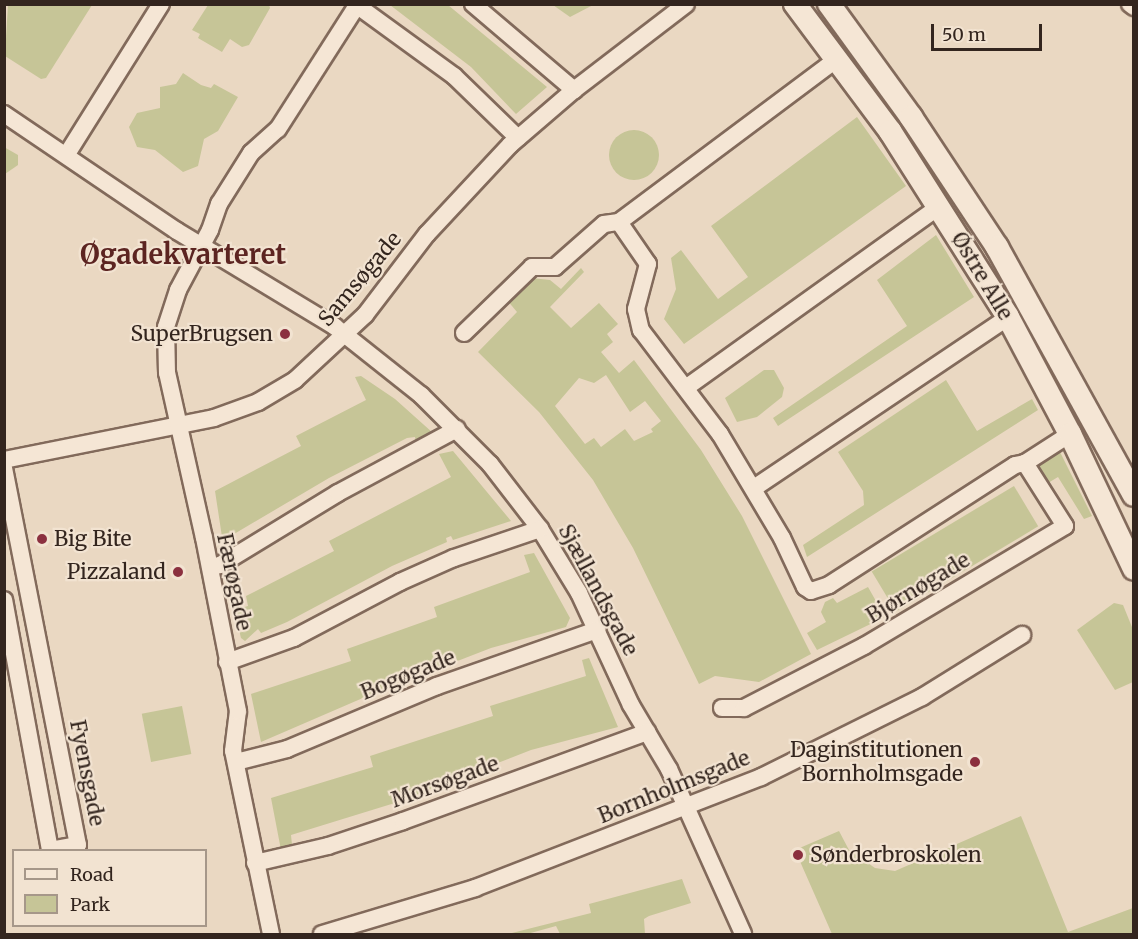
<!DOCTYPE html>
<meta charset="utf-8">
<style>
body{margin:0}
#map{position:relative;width:1138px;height:939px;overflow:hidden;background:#ead8c2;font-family:Merriweather,serif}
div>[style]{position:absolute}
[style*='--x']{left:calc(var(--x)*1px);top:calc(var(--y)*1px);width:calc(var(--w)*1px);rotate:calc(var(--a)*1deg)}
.green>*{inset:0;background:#c6c597;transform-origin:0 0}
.round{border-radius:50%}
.roads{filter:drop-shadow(2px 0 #826a5b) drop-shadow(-2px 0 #826a5b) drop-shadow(0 2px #826a5b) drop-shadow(0 -2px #826a5b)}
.street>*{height:16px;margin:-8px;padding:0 8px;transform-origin:8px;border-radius:8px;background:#f5e6d5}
.secondary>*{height:22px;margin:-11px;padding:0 11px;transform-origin:11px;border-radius:11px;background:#f5e6d5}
.dots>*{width:16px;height:16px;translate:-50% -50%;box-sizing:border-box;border:3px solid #f2e3d1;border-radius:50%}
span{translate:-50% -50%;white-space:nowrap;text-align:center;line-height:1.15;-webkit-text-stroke:4.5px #f2e3d1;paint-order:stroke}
.street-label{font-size:21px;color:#33251e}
.poi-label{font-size:21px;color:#33251e}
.right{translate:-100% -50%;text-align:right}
.left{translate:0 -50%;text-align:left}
.district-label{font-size:27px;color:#5c2421;font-weight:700}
.frame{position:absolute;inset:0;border:6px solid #33251e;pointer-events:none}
.legend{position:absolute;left:12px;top:849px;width:195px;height:78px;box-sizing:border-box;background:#f2e3d1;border:2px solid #a69789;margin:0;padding:8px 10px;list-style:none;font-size:18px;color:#33251e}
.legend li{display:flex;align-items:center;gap:12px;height:30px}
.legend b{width:30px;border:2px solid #a69789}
.scale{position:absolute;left:931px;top:24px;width:111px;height:27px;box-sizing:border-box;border:3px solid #33251e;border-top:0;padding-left:8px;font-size:18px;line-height:21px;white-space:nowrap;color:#33251e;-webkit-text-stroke:4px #f2e3d1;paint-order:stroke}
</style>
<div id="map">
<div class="green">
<i style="clip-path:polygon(8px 4px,92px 4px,92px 5px,46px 78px,41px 79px,5px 56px)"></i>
<i style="clip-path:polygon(208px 5px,269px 5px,270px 8px,249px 45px,242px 47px,230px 39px,222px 52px,198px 38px,200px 34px,192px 30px)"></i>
<i style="clip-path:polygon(390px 5px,448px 5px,547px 87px,516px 114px,471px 67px)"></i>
<i style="clip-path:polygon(553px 5px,593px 5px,570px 17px)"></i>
<i style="clip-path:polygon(183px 73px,201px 85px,211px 88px,214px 84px,238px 97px,218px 131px,204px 139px,198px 166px,183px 172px,155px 150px,137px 147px,129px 127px,137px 113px,160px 108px,160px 87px,176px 84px)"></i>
<i style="clip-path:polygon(857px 117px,906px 186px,684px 344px,664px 319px,676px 289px,671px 258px,681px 250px,718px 299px,748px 277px,711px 226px)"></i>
<i class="round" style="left:609px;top:130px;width:50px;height:50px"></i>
<i style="clip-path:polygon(4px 147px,18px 155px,18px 165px,5px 174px)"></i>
<i style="clip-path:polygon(936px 235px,974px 297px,778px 426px,773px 418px,907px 326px,877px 280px)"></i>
<i style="clip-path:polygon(evenodd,581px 268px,584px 272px,550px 307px,571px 328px,599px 303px,618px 324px,607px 334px,613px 342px,601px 352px,619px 373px,634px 360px,701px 450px,742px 516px,811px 654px,759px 682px,715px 676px,699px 684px,633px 548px,593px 480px,539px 412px,478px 352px,517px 312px,507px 300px,531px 278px,550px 280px,561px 289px,581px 268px,606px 375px,630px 412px,645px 401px,661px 421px,651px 429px,653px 432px,634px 441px,625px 429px,601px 447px,594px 438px,585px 444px,555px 406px,579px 378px,594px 383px,606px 375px)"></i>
<i style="clip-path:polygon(764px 370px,774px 370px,784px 388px,782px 397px,757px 417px,737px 422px,725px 398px)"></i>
<i style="clip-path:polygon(361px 376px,395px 399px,433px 433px,416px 445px,415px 437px,407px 438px,329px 478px,229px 537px,224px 550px,215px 491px,301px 446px,296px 436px,366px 400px,355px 377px)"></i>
<i style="clip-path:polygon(946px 380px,977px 431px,1032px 399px,1038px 410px,807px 557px,803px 545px,864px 505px,863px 491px,838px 452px)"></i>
<i style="clip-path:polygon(1059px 450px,1092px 516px,1084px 519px,1058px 477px,1048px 483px,1037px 464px)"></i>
<i style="clip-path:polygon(453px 451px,511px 521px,453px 540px,451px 536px,446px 538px,447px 542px,392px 566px,287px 622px,261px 633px,258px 629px,245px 641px,241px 638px,234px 610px,248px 606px,246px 596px,334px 551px,329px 541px,451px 477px,439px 454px)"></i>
<i style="left:1014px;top:486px;width:47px;height:166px;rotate:59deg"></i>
<i style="clip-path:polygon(534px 553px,570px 618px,566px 627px,491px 648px,393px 686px,391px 681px,385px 684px,386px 688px,261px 742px,251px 694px,351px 661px,347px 649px,437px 617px,434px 607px,530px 572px,524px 555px)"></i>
<i style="clip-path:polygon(868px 587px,885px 617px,817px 650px,807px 633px,826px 622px,821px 612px,825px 602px,833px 598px,837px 603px)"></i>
<i style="clip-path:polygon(1114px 603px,1123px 605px,1134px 632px,1133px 682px,1115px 690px,1077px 630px)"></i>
<i style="clip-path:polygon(589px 658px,618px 727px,531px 750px,398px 802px,291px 835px,292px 845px,281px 850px,271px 798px,373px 767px,370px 756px,493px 716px,490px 706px,586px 676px,582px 660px)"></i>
<i style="left:182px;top:706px;width:49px;height:41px;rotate:79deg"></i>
<i style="clip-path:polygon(1021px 816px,1068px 932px,1133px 908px,1133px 934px,832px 934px,795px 850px,839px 831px,849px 850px,875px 868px,895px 871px)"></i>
<i style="clip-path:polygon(682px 879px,691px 903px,649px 916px,644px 919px,645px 934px,560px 934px,556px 926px,527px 934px,508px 934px,591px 913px,589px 904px)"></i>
</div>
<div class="roads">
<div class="street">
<i style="--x:355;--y:4;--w:122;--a:36"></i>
<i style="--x:454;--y:76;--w:89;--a:44.1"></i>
<i style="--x:473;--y:4;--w:133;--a:40.4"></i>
<i style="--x:1130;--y:4;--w:5;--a:37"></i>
<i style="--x:4;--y:114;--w:209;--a:34.1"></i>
<i style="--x:177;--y:231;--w:184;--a:31.2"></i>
<i style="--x:334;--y:326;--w:111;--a:38.4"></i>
<i style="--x:421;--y:395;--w:98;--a:45"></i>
<i style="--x:490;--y:464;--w:82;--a:52.4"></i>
<i style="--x:540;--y:529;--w:75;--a:58.6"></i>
<i style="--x:579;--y:593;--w:123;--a:65.1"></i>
<i style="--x:631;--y:705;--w:74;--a:59.3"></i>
<i style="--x:669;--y:769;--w:181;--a:65.8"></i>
<i style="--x:67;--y:154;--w:177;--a:-57.9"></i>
<i style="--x:619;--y:222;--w:51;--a:55.4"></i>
<i style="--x:648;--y:264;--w:47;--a:104.9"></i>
<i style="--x:636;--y:309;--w:22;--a:77"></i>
<i style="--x:641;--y:330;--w:131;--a:52.8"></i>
<i style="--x:720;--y:434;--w:121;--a:59.2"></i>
<i style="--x:782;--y:538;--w:54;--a:64.9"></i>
<i style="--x:805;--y:587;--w:7;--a:34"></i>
<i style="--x:811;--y:591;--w:19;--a:-18"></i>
<i style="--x:829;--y:585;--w:221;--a:-32.8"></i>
<i style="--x:1015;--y:465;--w:10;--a:-11"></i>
<i style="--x:1025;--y:463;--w:54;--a:-32.8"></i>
<i style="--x:619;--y:222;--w:272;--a:-36.8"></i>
<i style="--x:464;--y:333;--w:95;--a:-44.1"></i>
<i style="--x:532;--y:267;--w:23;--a:0"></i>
<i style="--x:555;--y:267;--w:65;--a:-41.3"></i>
<i style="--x:604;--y:224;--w:15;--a:-8"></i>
<i style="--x:687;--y:387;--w:311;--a:-35.6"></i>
<i style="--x:4;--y:460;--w:214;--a:-11.3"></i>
<i style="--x:214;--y:418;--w:47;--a:-20"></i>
<i style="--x:258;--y:402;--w:43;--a:-30.7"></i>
<i style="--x:295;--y:380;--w:96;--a:-42.9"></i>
<i style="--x:365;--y:315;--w:102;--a:-52.6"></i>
<i style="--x:427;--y:234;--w:122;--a:-47"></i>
<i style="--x:510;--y:145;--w:84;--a:-40.7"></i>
<i style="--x:574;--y:90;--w:141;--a:-37.5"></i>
<i style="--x:4;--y:468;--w:384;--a:78.9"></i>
<i style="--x:78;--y:845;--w:28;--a:170"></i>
<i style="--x:50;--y:850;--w:254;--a:-100.4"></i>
<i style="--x:754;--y:488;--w:306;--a:-33.9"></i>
<i style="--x:210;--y:567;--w:10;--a:-11"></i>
<i style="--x:220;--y:565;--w:138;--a:-31.4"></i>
<i style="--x:338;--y:493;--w:135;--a:-28.3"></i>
<i style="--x:227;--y:662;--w:71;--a:-19.7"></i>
<i style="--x:294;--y:638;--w:120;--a:-27.8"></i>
<i style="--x:400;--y:582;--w:59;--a:-24"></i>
<i style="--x:454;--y:558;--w:91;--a:-18.6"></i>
<i style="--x:722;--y:708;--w:22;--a:0"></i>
<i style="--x:744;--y:708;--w:135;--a:-27.3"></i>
<i style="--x:864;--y:646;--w:234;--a:-30.8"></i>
<i style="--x:1065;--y:526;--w:75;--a:-122.4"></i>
<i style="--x:236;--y:762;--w:53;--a:-14.3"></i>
<i style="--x:287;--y:749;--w:163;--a:-22.8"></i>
<i style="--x:437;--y:686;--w:170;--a:-19.3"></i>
<i style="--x:255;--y:863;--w:75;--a:-13.1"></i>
<i style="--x:328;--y:846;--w:79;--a:-18.4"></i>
<i style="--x:403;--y:821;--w:260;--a:-20"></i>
<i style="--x:271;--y:934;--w:187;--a:-101.7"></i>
<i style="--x:233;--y:751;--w:40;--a:-82.9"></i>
<i style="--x:238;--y:711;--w:176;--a:-101.1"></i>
<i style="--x:204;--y:538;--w:169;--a:-102.6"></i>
<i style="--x:167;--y:373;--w:46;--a:-91.2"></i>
<i style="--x:166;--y:327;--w:39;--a:-72"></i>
<i style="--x:178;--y:290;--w:68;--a:-61.9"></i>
<i style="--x:210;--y:230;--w:28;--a:-71"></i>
<i style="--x:219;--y:204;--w:60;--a:-57.9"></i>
<i style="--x:251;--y:153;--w:36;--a:-42"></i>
<i style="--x:278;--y:129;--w:148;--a:-57.4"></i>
<i style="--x:322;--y:934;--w:160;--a:-16.7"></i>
<i style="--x:475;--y:888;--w:307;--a:-21.2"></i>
<i style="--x:761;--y:777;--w:180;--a:-26.4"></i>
<i style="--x:922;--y:697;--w:118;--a:-31.8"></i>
</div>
<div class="secondary">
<i style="--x:795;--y:4;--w:159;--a:53.2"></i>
<i style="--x:890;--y:131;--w:220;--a:57.6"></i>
<i style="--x:1008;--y:317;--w:132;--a:62.1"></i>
<i style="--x:1070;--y:434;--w:149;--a:64.6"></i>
<i style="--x:829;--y:4;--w:140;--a:54"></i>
<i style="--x:911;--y:117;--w:156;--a:56.5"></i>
<i style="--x:997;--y:247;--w:283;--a:61.1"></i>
</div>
</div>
<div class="dots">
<i style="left:285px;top:334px;background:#8b303f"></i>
<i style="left:42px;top:539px;background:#8b303f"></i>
<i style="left:178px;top:572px;background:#8b303f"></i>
<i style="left:975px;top:762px;background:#8b303f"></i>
<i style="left:798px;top:855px;background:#8b303f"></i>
</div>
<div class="street-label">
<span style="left:982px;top:276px;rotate:59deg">Østre Alle</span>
<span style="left:360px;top:279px;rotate:-50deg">Samsøgade</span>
<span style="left:234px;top:582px;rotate:78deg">Færøgade</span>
<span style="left:918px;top:588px;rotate:-31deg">Bjørnøgade</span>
<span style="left:598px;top:590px;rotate:62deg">Sjællandsgade</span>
<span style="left:408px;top:675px;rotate:-22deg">Bogøgade</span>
<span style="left:87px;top:773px;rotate:79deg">Fyensgade</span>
<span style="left:445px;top:782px;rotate:-20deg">Morsøgade</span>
<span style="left:674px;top:787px;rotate:-22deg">Bornholmsgade</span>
</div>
<div class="poi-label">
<span class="right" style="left:273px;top:334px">SuperBrugsen</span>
<span class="left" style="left:54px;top:539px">Big Bite</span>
<span class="right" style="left:166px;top:572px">Pizzaland</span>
<span class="right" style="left:963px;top:762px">Daginstitutionen<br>Bornholmsgade</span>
<span class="left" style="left:810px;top:855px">Sønderbroskolen</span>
</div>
<div class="district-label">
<span style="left:183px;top:255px">Øgadekvarteret</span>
</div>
<div class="frame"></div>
<ul class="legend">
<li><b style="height:8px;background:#f5e6d5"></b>Road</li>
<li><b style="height:16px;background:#c6c597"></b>Park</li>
</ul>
<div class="scale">50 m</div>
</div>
